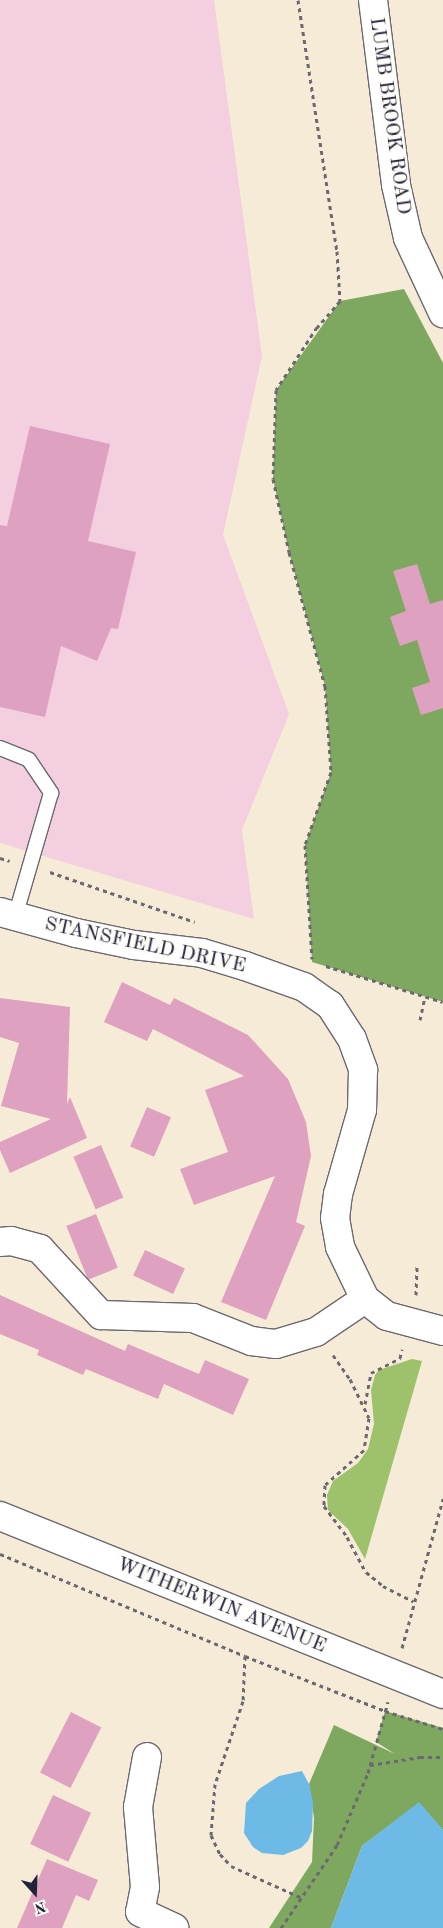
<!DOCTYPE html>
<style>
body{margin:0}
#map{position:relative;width:443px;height:1928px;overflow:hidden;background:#f5ebd6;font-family:"Old Standard TT",serif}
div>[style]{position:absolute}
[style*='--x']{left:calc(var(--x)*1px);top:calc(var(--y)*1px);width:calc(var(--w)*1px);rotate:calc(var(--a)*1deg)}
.built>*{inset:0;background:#f3cfdf}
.green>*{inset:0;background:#9ec16b}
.forest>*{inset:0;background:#7ea75f}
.water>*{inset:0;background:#6dbae7}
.building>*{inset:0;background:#dfa1c0;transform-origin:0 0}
.path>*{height:3px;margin-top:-1.5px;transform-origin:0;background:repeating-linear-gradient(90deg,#6c6871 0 4px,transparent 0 8px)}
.roads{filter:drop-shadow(1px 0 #6c6871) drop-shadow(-1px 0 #6c6871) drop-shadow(0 1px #6c6871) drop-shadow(0 -1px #6c6871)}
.service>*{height:14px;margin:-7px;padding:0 7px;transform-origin:7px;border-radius:7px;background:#fff}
.minor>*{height:28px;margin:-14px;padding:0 14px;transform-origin:14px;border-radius:14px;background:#fff}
.tertiary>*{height:28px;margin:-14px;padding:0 14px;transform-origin:14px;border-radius:14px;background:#fff}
span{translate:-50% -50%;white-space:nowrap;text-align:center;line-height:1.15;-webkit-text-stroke:4.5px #fdfcf7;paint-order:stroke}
.street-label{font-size:20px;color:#22223b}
.north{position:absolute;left:10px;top:1868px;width:50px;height:50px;-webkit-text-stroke:4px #fdfcf7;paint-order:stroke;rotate:160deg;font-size:14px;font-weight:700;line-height:20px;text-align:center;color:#22223b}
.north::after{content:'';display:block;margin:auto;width:18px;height:22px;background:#22223b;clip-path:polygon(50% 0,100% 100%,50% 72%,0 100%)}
</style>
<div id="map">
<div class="built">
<i style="clip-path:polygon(0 0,214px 0,262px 356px,223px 535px,289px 714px,242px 830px,254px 919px,0 843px)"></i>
</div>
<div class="green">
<i style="clip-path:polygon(412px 1359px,422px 1361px,365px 1559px,348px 1529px,328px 1510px,327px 1495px,333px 1481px,358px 1463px,368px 1449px,374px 1424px,371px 1390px,375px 1375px,379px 1370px)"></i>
</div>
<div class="forest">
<i style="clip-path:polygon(404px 289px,443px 363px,443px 1002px,312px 962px,305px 845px,331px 772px,325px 686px,289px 552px,273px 479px,276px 390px,340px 301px)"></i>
<i style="clip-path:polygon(385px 1711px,443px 1728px,443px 1830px,419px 1803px,362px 1846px,331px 1928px,269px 1928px,312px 1862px,314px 1818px,309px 1784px,334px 1725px,395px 1754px,376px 1742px)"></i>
</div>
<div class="water">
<i style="clip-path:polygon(302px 1771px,309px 1784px,313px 1802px,312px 1831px,308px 1841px,301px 1848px,283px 1855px,262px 1853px,253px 1847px,244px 1833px,246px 1803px,259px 1789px,279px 1776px)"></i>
<i style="clip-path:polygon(419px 1802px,443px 1830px,443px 1928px,331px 1928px,362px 1846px)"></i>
</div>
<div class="building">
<i style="clip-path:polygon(30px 426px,110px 444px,88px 541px,136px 552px,118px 629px,111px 628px,97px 661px,61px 646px,45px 717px,0 707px,0 525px,7px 526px)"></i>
<i style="clip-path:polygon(417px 564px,430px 604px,443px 600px,443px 708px,421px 715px,412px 688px,430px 682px,417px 640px,400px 646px,390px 617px,406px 611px,393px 571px)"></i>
<i style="clip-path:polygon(122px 982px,170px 1005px,174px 998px,248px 1035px,288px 1079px,306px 1122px,311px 1156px,296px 1222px,305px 1226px,266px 1320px,221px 1302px,275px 1176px,194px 1205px,180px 1169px,228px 1152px,205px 1090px,244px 1076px,153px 1029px,147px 1041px,104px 1022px)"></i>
<i style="clip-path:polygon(0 998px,70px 1007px,67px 1104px,70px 1097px,87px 1138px,10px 1173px,0 1150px,0 1142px,51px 1119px,1px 1106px,19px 1043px,0 1037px)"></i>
<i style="left:147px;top:1107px;width:26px;height:43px;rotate:23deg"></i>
<i style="left:101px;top:1145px;width:57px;height:30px;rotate:67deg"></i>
<i style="left:96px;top:1214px;width:58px;height:32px;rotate:68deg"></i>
<i style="left:145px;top:1250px;width:44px;height:28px;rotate:25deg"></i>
<i style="clip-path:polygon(0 1295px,125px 1351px,128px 1344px,199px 1374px,205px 1360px,249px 1379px,233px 1415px,164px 1384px,158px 1399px,86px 1369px,83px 1375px,37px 1355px,39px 1350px,0 1334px)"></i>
<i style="left:71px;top:1712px;width:34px;height:68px;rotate:27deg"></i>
<i style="left:53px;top:1795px;width:42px;height:54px;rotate:25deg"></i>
<i style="clip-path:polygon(47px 1859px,98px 1880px,89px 1901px,76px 1895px,62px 1928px,17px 1928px)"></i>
</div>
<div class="path">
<i style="--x:298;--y:0;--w:254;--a:81.2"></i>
<i style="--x:337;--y:251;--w:50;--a:86.6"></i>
<i style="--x:340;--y:301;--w:35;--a:131"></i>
<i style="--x:317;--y:327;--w:75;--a:123.1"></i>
<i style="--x:276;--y:390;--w:89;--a:91.9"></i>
<i style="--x:273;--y:479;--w:75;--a:77.6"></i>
<i style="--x:289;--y:552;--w:139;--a:75"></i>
<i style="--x:325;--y:686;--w:86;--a:86"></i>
<i style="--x:331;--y:772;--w:77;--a:109.6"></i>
<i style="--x:305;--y:845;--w:114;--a:86.5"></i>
<i style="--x:0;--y:858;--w:10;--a:17"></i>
<i style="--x:50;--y:872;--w:153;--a:19"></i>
<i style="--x:326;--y:966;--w:122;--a:17.1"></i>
<i style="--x:420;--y:1020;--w:24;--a:-78"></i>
<i style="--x:416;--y:1295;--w:29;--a:-88"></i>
<i style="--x:333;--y:1355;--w:29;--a:55"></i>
<i style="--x:350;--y:1379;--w:43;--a:64"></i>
<i style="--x:369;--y:1418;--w:32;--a:99"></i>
<i style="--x:364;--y:1450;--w:52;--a:138.1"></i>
<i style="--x:325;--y:1485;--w:21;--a:93"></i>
<i style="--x:324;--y:1506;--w:39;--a:53"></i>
<i style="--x:347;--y:1537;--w:40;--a:62"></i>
<i style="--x:366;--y:1572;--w:22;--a:39"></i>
<i style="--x:383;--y:1586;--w:34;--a:27"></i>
<i style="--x:365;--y:1404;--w:32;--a:-79"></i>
<i style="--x:371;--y:1373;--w:33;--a:-27"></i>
<i style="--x:400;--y:1358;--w:9;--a:-77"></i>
<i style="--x:0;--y:1554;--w:265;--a:22.6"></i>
<i style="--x:245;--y:1656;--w:150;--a:21.4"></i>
<i style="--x:385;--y:1711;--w:61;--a:17.2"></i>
<i style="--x:402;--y:1648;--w:155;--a:-74.6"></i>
<i style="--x:245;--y:1656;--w:45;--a:92.5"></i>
<i style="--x:243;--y:1701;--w:88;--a:108.6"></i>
<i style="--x:215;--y:1784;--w:51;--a:94.5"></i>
<i style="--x:211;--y:1835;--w:21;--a:65"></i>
<i style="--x:220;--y:1854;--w:16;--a:47"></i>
<i style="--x:231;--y:1866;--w:76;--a:24.2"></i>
<i style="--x:370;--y:1765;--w:51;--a:-9.1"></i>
<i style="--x:420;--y:1757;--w:23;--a:0"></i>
<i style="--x:281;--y:1928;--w:100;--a:-56"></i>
<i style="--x:337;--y:1845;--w:78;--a:-66.7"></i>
<i style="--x:368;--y:1773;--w:74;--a:-74.3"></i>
</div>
<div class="roads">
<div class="service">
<i style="--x:0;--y:748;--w:31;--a:22"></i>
<i style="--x:29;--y:760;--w:40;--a:56"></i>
<i style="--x:51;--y:793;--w:129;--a:106.2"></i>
</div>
<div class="minor">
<i style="--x:0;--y:912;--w:79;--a:15.4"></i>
<i style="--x:76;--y:933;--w:59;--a:11.7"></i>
<i style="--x:134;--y:945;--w:68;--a:6.7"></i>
<i style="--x:202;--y:953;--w:45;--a:16.8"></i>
<i style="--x:245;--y:966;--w:63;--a:19.6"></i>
<i style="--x:304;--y:987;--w:32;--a:35"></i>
<i style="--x:330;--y:1005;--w:40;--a:57.1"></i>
<i style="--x:352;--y:1039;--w:33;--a:70"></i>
<i style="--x:363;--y:1070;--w:40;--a:91.4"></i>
<i style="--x:362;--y:1110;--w:87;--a:105.9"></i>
<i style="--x:338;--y:1194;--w:24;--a:97"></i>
<i style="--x:335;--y:1218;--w:29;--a:80"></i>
<i style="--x:340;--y:1247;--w:58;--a:64.3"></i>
<i style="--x:0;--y:1242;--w:11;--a:-5"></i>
<i style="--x:11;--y:1241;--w:30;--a:15"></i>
<i style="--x:40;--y:1249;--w:90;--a:47.3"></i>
<i style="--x:101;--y:1315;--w:92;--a:1.9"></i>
<i style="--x:193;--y:1318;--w:62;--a:21.6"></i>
<i style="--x:251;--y:1341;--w:25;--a:7"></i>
<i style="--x:276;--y:1344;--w:42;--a:-16.7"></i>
<i style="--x:316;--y:1332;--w:59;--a:-34"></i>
<i style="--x:365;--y:1299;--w:28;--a:38"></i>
<i style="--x:387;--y:1316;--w:58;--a:15"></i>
<i style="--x:0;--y:1516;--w:477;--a:21.9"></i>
<i style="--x:147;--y:1757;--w:51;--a:100.2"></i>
<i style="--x:138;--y:1807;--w:80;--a:85"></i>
<i style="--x:145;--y:1887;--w:25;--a:101"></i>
<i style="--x:140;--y:1912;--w:38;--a:25"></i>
</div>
<div class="tertiary">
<i style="--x:373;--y:0;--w:186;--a:82.9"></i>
<i style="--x:396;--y:185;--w:54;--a:77.2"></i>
<i style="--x:408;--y:238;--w:83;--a:65"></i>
</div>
</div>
<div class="street-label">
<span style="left:389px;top:116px;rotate:82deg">LUMB BROOK ROAD</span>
<span style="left:145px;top:946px;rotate:12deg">STANSFIELD DRIVE</span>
<span style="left:221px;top:1606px;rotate:22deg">WITHERWIN AVENUE</span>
</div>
<div class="north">N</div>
</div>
